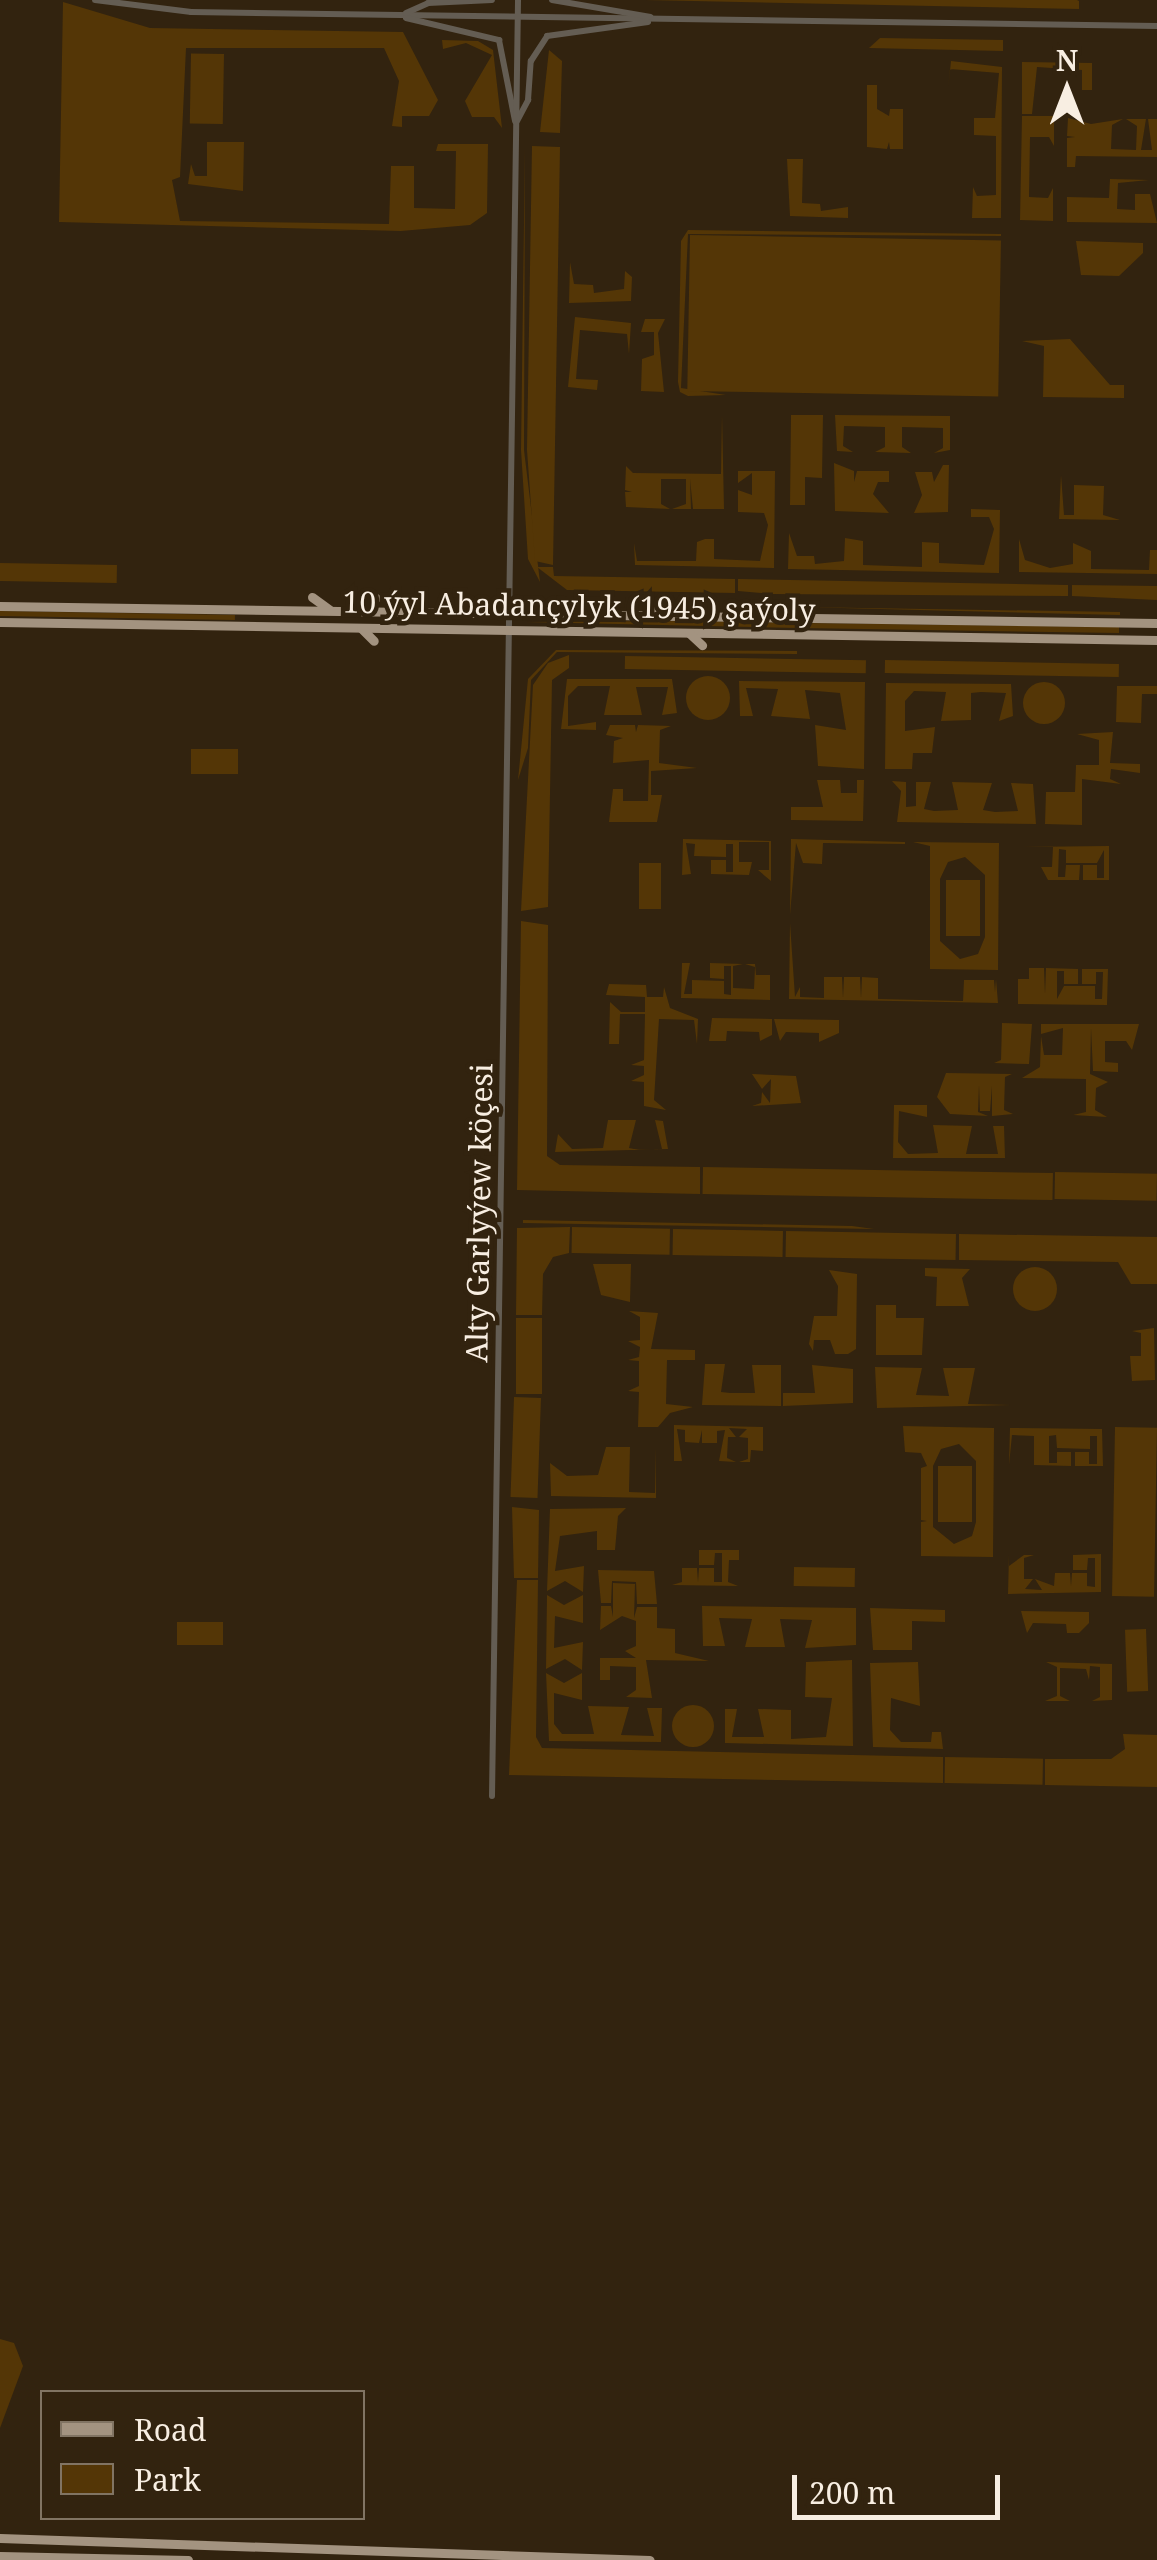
<!DOCTYPE html>
<meta charset="utf-8">
<style>
body{margin:0}
#map{position:relative;width:1157px;height:2560px;overflow:hidden;background:#32230f;font-family:"Noto Serif",serif}
div>[style]{position:absolute}
[style*='--x']{left:calc(var(--x)*1px);top:calc(var(--y)*1px);width:calc(var(--w)*1px);rotate:calc(var(--a)*1deg)}
.green>*{inset:0;background:#543606;transform-origin:0 0}
.round{border-radius:50%}
.minor>*{height:6px;margin:-3px;padding:0 3px;transform-origin:3px;border-radius:3px;background:#645d53}
.major>*{height:9px;margin:-4.5px;padding:0 4.5px;transform-origin:4.5px;border-radius:4.5px;background:#a39380}
span{translate:-50% -50%;white-space:nowrap;text-align:center;line-height:1.15;-webkit-text-stroke:9px #32230f;paint-order:stroke}
.street-label{font-size:30px;color:#f8eee2}
.legend{position:absolute;left:40px;top:2390px;width:325px;height:130px;box-sizing:border-box;background:#32230f;border:2px solid #817463;margin:0;padding:12px 18px;list-style:none;font-size:30px;color:#f8eee2}
.legend li{display:flex;align-items:center;gap:20px;height:50px}
.legend b{width:50px;border:2px solid #817463}
.north{position:absolute;left:1017px;top:40px;width:100px;height:100px;-webkit-text-stroke:8px #32230f;paint-order:stroke;rotate:0deg;font-size:28px;font-weight:700;line-height:40px;text-align:center;color:#f8eee2}
.north::after{content:'';display:block;margin:auto;width:35px;height:45px;background:#f8eee2;clip-path:polygon(50% 0,100% 100%,50% 72%,0 100%)}
.scale{position:absolute;left:792px;top:2475px;width:208px;height:45px;box-sizing:border-box;border:5px solid #f8eee2;border-top:0;padding-left:12px;font-size:30px;line-height:35px;white-space:nowrap;color:#f8eee2;-webkit-text-stroke:8px #32230f;paint-order:stroke}
</style>
<div id="map">
<div class="green">
<i style="clip-path:polygon(645px 0,1077px 0,1079px 1px,1079px 9px)"></i>
<i style="clip-path:polygon(63px 2px,150px 28px,403px 32px,438px 100px,429px 116px,402px 116px,402px 127px,392px 126px,399px 81px,384px 48px,186px 48px,180px 177px,172px 180px,180px 221px,389px 224px,391px 166px,414px 166px,414px 208px,455px 209px,456px 151px,436px 151px,438px 144px,488px 144px,487px 213px,470px 225px,401px 231px,59px 222px)"></i>
<i style="clip-path:polygon(880px 38px,1003px 40px,1003px 51px,869px 48px)"></i>
<i style="clip-path:polygon(442px 40px,478px 41px,493px 50px,502px 128px,494px 117px,472px 117px,465px 101px,492px 55px,466px 43px,443px 49px)"></i>
<i style="clip-path:polygon(549px 50px,562px 61px,560px 133px,540px 132px)"></i>
<i style="left:224px;top:54px;width:70px;height:33px;rotate:91deg"></i>
<i style="clip-path:polygon(951px 61px,1002px 67px,1001px 218px,972px 218px,973px 187px,977px 196px,996px 195px,996px 136px,974px 135px,974px 118px,995px 118px,999px 73px,950px 69px,948px 90px)"></i>
<i style="clip-path:polygon(1022px 62px,1092px 63px,1092px 90px,1082px 90px,1082px 70px,1037px 67px,1032px 114px,1022px 114px)"></i>
<i style="clip-path:polygon(867px 85px,877px 85px,877px 109px,889px 116px,890px 109px,903px 109px,903px 149px,890px 149px,889px 142px,887px 149px,867px 147px)"></i>
<i style="clip-path:polygon(1022px 116px,1054px 116px,1054px 146px,1049px 137px,1030px 137px,1029px 197px,1048px 198px,1053px 188px,1053px 221px,1020px 220px)"></i>
<i style="clip-path:polygon(1068px 118px,1091px 124px,1123px 119px,1112px 125px,1111px 149px,1136px 150px,1137px 126px,1126px 119px,1146px 119px,1141px 150px,1152px 150px,1148px 119px,1157px 119px,1157px 157px,1076px 156px,1075px 167px,1067px 167px,1067px 138px,1075px 137px,1067px 136px)"></i>
<i style="clip-path:polygon(207px 142px,244px 142px,243px 191px,188px 184px,191px 164px,195px 176px,207px 176px)"></i>
<i style="clip-path:polygon(525px 146px,524px 450px,540px 582px,528px 559px,521px 450px)"></i>
<i style="clip-path:polygon(532px 146px,560px 147px,553px 565px,535px 561px,527px 450px)"></i>
<i style="clip-path:polygon(787px 159px,803px 159px,802px 203px,820px 204px,821px 211px,848px 207px,848px 218px,790px 216px)"></i>
<i style="clip-path:polygon(1110px 179px,1149px 180px,1118px 183px,1117px 209px,1135px 210px,1135px 194px,1150px 194px,1157px 223px,1067px 222px,1067px 197px,1109px 198px)"></i>
<i style="clip-path:polygon(688px 230px,1001px 234px,1001px 236px,688px 234px,681px 388px,726px 395px,688px 396px,680px 392px,678px 382px,681px 241px)"></i>
<i style="left:690px;top:235px;width:311px;height:156px;rotate:1deg"></i>
<i style="clip-path:polygon(1076px 241px,1143px 243px,1143px 253px,1119px 276px,1081px 275px)"></i>
<i style="clip-path:polygon(570px 262px,574px 284px,593px 285px,594px 293px,624px 289px,625px 271px,632px 277px,631px 301px,569px 303px)"></i>
<i style="clip-path:polygon(575px 317px,631px 323px,629px 354px,627px 334px,580px 330px,576px 379px,598px 380px,597px 390px,568px 387px)"></i>
<i style="clip-path:polygon(645px 319px,665px 319px,658px 333px,664px 392px,641px 391px,642px 359px,654px 355px,654px 332px,641px 332px)"></i>
<i style="clip-path:polygon(1070px 339px,1110px 385px,1124px 385px,1124px 398px,1043px 397px,1044px 346px,1022px 341px)"></i>
<i style="clip-path:polygon(722px 414px,724px 509px,693px 509px,690px 479px,691px 509px,672px 509px,686px 504px,686px 479px,661px 479px,661px 504px,670px 509px,626px 507px,625px 492px,632px 492px,625px 490px,626px 466px,633px 473px,721px 474px)"></i>
<i style="clip-path:polygon(791px 415px,823px 415px,822px 478px,805px 477px,805px 505px,790px 505px)"></i>
<i style="clip-path:polygon(835px 415px,950px 416px,950px 450px,934px 453px,943px 448px,943px 428px,902px 427px,902px 447px,911px 453px,875px 452px,885px 447px,885px 427px,844px 426px,843px 446px,853px 452px,837px 451px)"></i>
<i style="clip-path:polygon(834px 463px,854px 471px,854px 482px,857px 471px,889px 471px,889px 482px,878px 482px,873px 494px,889px 513px,835px 511px)"></i>
<i style="clip-path:polygon(943px 465px,949px 465px,948px 512px,914px 513px,922px 495px,915px 472px,932px 472px,934px 482px)"></i>
<i style="clip-path:polygon(738px 471px,775px 471px,774px 568px,635px 565px,634px 543px,637px 561px,696px 561px,697px 542px,705px 539px,714px 539px,714px 559px,760px 561px,768px 525px,764px 513px,738px 512px,738px 490px,752px 495px,752px 473px,738px 483px)"></i>
<i style="clip-path:polygon(1061px 475px,1064px 515px,1074px 515px,1074px 485px,1104px 486px,1103px 515px,1120px 520px,1059px 519px)"></i>
<i style="clip-path:polygon(971px 509px,1000px 510px,999px 573px,788px 569px,789px 533px,797px 556px,814px 556px,815px 564px,844px 561px,845px 538px,863px 541px,863px 565px,922px 567px,922px 542px,939px 543px,939px 563px,984px 565px,994px 529px,989px 517px,971px 517px)"></i>
<i style="clip-path:polygon(1019px 539px,1025px 560px,1050px 568px,1073px 564px,1073px 543px,1091px 551px,1091px 569px,1149px 570px,1150px 550px,1157px 550px,1157px 574px,1019px 572px)"></i>
<i style="left:0;top:563px;width:117px;height:18px;rotate:1deg"></i>
<i style="clip-path:polygon(537px 567px,553px 567px,554px 576px,735px 579px,735px 593px,567px 590px)"></i>
<i style="clip-path:polygon(738px 579px,1068px 585px,1068px 596px,771px 594px,738px 591px)"></i>
<i style="clip-path:polygon(1072px 585px,1157px 586px,1157px 600px,1072px 596px)"></i>
<i style="clip-path:polygon(801px 607px,1120px 612px,1120px 615px)"></i>
<i style="left:0;top:611px;width:235px;height:5px;rotate:1deg"></i>
<i style="clip-path:polygon(526px 622px,697px 621px,797px 623px,797px 628px)"></i>
<i style="clip-path:polygon(801px 623px,1119px 627px,1119px 633px,801px 628px)"></i>
<i style="clip-path:polygon(556px 650px,797px 651px,797px 654px,557px 652px,531px 680px,528px 748px,518px 780px,528px 679px)"></i>
<i style="clip-path:polygon(569px 655px,569px 668px,552px 680px,548px 907px,521px 911px,533px 685px,548px 663px)"></i>
<i style="left:625px;top:656px;width:241px;height:13px;rotate:1deg"></i>
<i style="left:885px;top:660px;width:234px;height:13px;rotate:1deg"></i>
<i class="round" style="left:686px;top:676px;width:44px;height:44px"></i>
<i style="clip-path:polygon(567px 679px,672px 679px,677px 713px,662px 715px,668px 687px,636px 687px,642px 715px,604px 715px,610px 686px,578px 686px,568px 696px,568px 726px,596px 722px,596px 730px,561px 729px)"></i>
<i style="clip-path:polygon(739px 681px,865px 682px,864px 769px,818px 766px,815px 725px,846px 730px,840px 693px,805px 690px,810px 719px,771px 716px,778px 689px,746px 688px,753px 716px,740px 716px)"></i>
<i class="round" style="left:1023px;top:682px;width:42px;height:42px"></i>
<i style="clip-path:polygon(886px 683px,1011px 684px,1013px 716px,999px 721px,1006px 693px,981px 692px,971px 693px,971px 720px,941px 721px,946px 692px,914px 691px,905px 701px,905px 731px,935px 727px,932px 753px,913px 753px,912px 769px,885px 769px)"></i>
<i style="clip-path:polygon(1117px 686px,1157px 686px,1157px 694px,1142px 694px,1141px 723px,1116px 722px)"></i>
<i style="clip-path:polygon(635px 725px,636px 732px,638px 725px,671px 726px,660px 730px,659px 763px,697px 768px,651px 771px,651px 795px,662px 795px,657px 822px,609px 822px,613px 789px,623px 789px,623px 801px,648px 801px,649px 760px,613px 763px,614px 741px,623px 738px,606px 735px,610px 725px)"></i>
<i style="clip-path:polygon(1113px 732px,1110px 763px,1140px 764px,1140px 773px,1111px 769px,1110px 779px,1121px 784px,1082px 779px,1082px 825px,1045px 824px,1046px 792px,1075px 792px,1076px 765px,1099px 765px,1099px 740px,1077px 734px)"></i>
<i style="left:191px;top:749px;width:47px;height:25px"></i>
<i style="clip-path:polygon(817px 780px,840px 780px,841px 793px,857px 793px,857px 780px,864px 780px,863px 821px,791px 820px,791px 807px,823px 807px)"></i>
<i style="clip-path:polygon(906px 782px,906px 807px,916px 806px,916px 782px,931px 782px,924px 809px,934px 811px,958px 810px,952px 782px,992px 783px,983px 810px,995px 812px,1018px 811px,1011px 783px,1033px 784px,1036px 824px,897px 822px,901px 791px,892px 781px)"></i>
<i style="clip-path:polygon(683px 839px,771px 841px,771px 881px,758px 870px,769px 870px,769px 842px,739px 842px,739px 862px,752px 862px,749px 875px,711px 874px,711px 860px,726px 860px,726px 872px,733px 872px,733px 844px,726px 844px,726px 857px,694px 856px,695px 844px,686px 843px,691px 874px,682px 875px)"></i>
<i style="clip-path:polygon(791px 839px,905px 842px,905px 844px,823px 843px,822px 864px,803px 863px,796px 843px,790px 915px)"></i>
<i style="clip-path:polygon(evenodd,999px 843px,998px 970px,930px 969px,930px 846px,913px 842px,999px 843px,965px 857px,985px 875px,985px 937px,978px 954px,960px 959px,940px 941px,940px 879px,948px 862px,965px 857px)"></i>
<i style="clip-path:polygon(1109px 846px,1109px 880px,1083px 880px,1083px 865px,1097px 865px,1097px 878px,1104px 878px,1104px 850px,1097px 863px,1066px 863px,1066px 850px,1059px 849px,1058px 877px,1065px 877px,1066px 865px,1080px 865px,1079px 880px,1048px 880px,1041px 867px,1052px 867px,1053px 847px,1021px 847px)"></i>
<i style="left:639px;top:863px;width:22px;height:46px"></i>
<i style="left:946px;top:880px;width:34px;height:56px"></i>
<i style="clip-path:polygon(521px 921px,548px 925px,547px 1156px,560px 1165px,700px 1167px,700px 1194px,517px 1190px)"></i>
<i style="clip-path:polygon(790px 923px,795px 997px,800px 987px,800px 997px,824px 998px,824px 977px,842px 977px,843px 998px,844px 977px,860px 977px,861px 998px,862px 977px,878px 978px,878px 999px,963px 1001px,964px 980px,994px 980px,995px 992px,996px 979px,998px 1003px,789px 999px)"></i>
<i style="clip-path:polygon(682px 963px,690px 963px,684px 994px,692px 994px,692px 980px,724px 981px,724px 994px,731px 995px,731px 966px,724px 966px,724px 979px,710px 978px,710px 963px,743px 964px,733px 966px,733px 988px,754px 989px,755px 967px,745px 964px,755px 964px,756px 975px,770px 975px,770px 1000px,681px 998px)"></i>
<i style="clip-path:polygon(1029px 968px,1044px 968px,1045px 994px,1046px 968px,1078px 969px,1078px 984px,1064px 984px,1064px 971px,1057px 971px,1057px 999px,1064px 986px,1095px 986px,1095px 999px,1102px 999px,1103px 972px,1096px 972px,1096px 984px,1082px 984px,1082px 969px,1108px 969px,1107px 1005px,1018px 1004px,1018px 979px,1029px 979px)"></i>
<i style="clip-path:polygon(609px 984px,646px 985px,647px 997px,663px 997px,664px 987px,670px 1008px,698px 1019px,697px 1044px,694px 1020px,659px 1019px,654px 1100px,666px 1110px,644px 1106px,644px 1082px,631px 1081px,644px 1075px,644px 1066px,631px 1065px,644px 1060px,645px 1014px,620px 1014px,619px 1044px,609px 1044px,610px 1002px,621px 1012px,645px 1012px,645px 997px,606px 995px)"></i>
<i style="clip-path:polygon(712px 1018px,772px 1019px,772px 1035px,760px 1041px,759px 1032px,727px 1031px,726px 1041px,709px 1041px)"></i>
<i style="clip-path:polygon(774px 1019px,839px 1020px,839px 1033px,819px 1042px,819px 1033px,786px 1032px,780px 1041px)"></i>
<i style="clip-path:polygon(1002px 1023px,1032px 1024px,1029px 1064px,994px 1063px,1001px 1060px)"></i>
<i style="clip-path:polygon(1041px 1024px,1139px 1024px,1132px 1050px,1126px 1041px,1105px 1041px,1105px 1062px,1118px 1063px,1118px 1072px,1093px 1071px,1091px 1028px,1090px 1074px,1108px 1082px,1096px 1088px,1095px 1110px,1107px 1117px,1073px 1115px,1086px 1112px,1086px 1079px,1022px 1078px,1040px 1067px,1041px 1036px,1044px 1055px,1062px 1055px,1063px 1028px,1041px 1034px)"></i>
<i style="clip-path:polygon(946px 1073px,1012px 1074px,1005px 1077px,1004px 1110px,1013px 1114px,992px 1116px,992px 1086px,990px 1111px,980px 1111px,979px 1085px,978px 1112px,988px 1116px,950px 1114px,937px 1097px)"></i>
<i style="clip-path:polygon(752px 1074px,796px 1076px,801px 1103px,752px 1106px,761px 1103px,762px 1092px,770px 1103px,771px 1079px,762px 1089px)"></i>
<i style="clip-path:polygon(894px 1105px,927px 1105px,927px 1117px,899px 1111px,898px 1142px,908px 1154px,938px 1153px,933px 1125px,972px 1126px,966px 1154px,998px 1154px,993px 1126px,1004px 1126px,1005px 1158px,893px 1158px)"></i>
<i style="clip-path:polygon(608px 1120px,636px 1120px,629px 1148px,639px 1150px,662px 1149px,655px 1120px,663px 1121px,668px 1149px,555px 1152px,558px 1134px,572px 1149px,603px 1148px)"></i>
<i style="left:703px;top:1167px;width:350px;height:27px;rotate:1deg"></i>
<i style="left:1055px;top:1172px;width:102px;height:27px;rotate:1deg"></i>
<i style="clip-path:polygon(523px 1220px,852px 1226px,874px 1229px,523px 1223px)"></i>
<i style="clip-path:polygon(570px 1227px,569px 1253px,553px 1257px,543px 1274px,542px 1315px,516px 1315px,517px 1228px)"></i>
<i style="left:572px;top:1227px;width:98px;height:26px;rotate:1deg"></i>
<i style="left:673px;top:1229px;width:110px;height:26px;rotate:1deg"></i>
<i style="left:786px;top:1231px;width:170px;height:26px;rotate:1deg"></i>
<i style="clip-path:polygon(959px 1234px,1157px 1237px,1157px 1284px,1131px 1284px,1118px 1262px,959px 1260px)"></i>
<i style="clip-path:polygon(593px 1264px,631px 1264px,630px 1302px,601px 1295px)"></i>
<i class="round" style="left:1013px;top:1267px;width:44px;height:44px"></i>
<i style="clip-path:polygon(925px 1268px,970px 1269px,962px 1278px,969px 1306px,936px 1306px,937px 1277px,925px 1276px)"></i>
<i style="clip-path:polygon(829px 1270px,857px 1274px,856px 1349px,848px 1354px,835px 1354px,830px 1340px,814px 1340px,813px 1351px,809px 1344px,814px 1316px,837px 1316px,838px 1286px)"></i>
<i style="clip-path:polygon(876px 1305px,896px 1305px,896px 1318px,924px 1318px,922px 1355px,876px 1355px)"></i>
<i style="clip-path:polygon(629px 1311px,658px 1313px,651px 1349px,695px 1350px,695px 1360px,667px 1360px,666px 1404px,693px 1407px,670px 1413px,658px 1427px,638px 1427px,639px 1392px,628px 1391px,639px 1386px,639px 1361px,628px 1360px,639px 1357px,640px 1347px,628px 1341px,640px 1340px,640px 1317px)"></i>
<i style="left:516px;top:1318px;width:26px;height:76px"></i>
<i style="clip-path:polygon(1154px 1328px,1155px 1380px,1132px 1381px,1130px 1356px,1141px 1356px,1141px 1333px,1132px 1331px)"></i>
<i style="clip-path:polygon(705px 1364px,725px 1364px,721px 1392px,730px 1393px,755px 1393px,752px 1365px,781px 1365px,781px 1406px,702px 1405px)"></i>
<i style="clip-path:polygon(812px 1365px,853px 1369px,853px 1403px,783px 1406px,783px 1393px,815px 1393px)"></i>
<i style="clip-path:polygon(875px 1367px,922px 1368px,916px 1395px,949px 1396px,943px 1368px,975px 1368px,968px 1404px,1011px 1405px,877px 1408px)"></i>
<i style="left:514px;top:1397px;width:27px;height:100px;rotate:2deg"></i>
<i style="clip-path:polygon(674px 1425px,763px 1427px,763px 1451px,751px 1450px,750px 1462px,739px 1462px,748px 1459px,748px 1438px,739px 1437px,747px 1429px,729px 1428px,736px 1437px,728px 1437px,727px 1458px,736px 1462px,719px 1461px,725px 1430px,717px 1431px,717px 1443px,702px 1443px,702px 1430px,699px 1443px,685px 1442px,685px 1430px,677px 1429px,682px 1461px,674px 1461px)"></i>
<i style="left:1115px;top:1427px;width:42px;height:169px;rotate:1deg"></i>
<i style="clip-path:polygon(evenodd,994px 1428px,993px 1557px,921px 1556px,921px 1522px,927px 1521px,921px 1520px,921px 1468px,927px 1466px,921px 1453px,905px 1452px,903px 1426px,994px 1428px,959px 1444px,976px 1461px,976px 1522px,972px 1536px,954px 1544px,933px 1527px,933px 1466px,941px 1449px,959px 1444px)"></i>
<i style="clip-path:polygon(1010px 1428px,1102px 1429px,1103px 1466px,1075px 1466px,1075px 1452px,1089px 1452px,1089px 1464px,1097px 1464px,1097px 1436px,1090px 1436px,1090px 1449px,1057px 1448px,1056px 1435px,1049px 1436px,1049px 1463px,1057px 1463px,1057px 1452px,1071px 1452px,1071px 1466px,1034px 1465px,1034px 1436px,1012px 1435px,1009px 1465px)"></i>
<i style="clip-path:polygon(606px 1447px,630px 1447px,629px 1492px,655px 1493px,656px 1447px,656px 1498px,551px 1496px,550px 1463px,567px 1476px,598px 1475px)"></i>
<i style="left:938px;top:1466px;width:34px;height:56px"></i>
<i style="clip-path:polygon(512px 1507px,539px 1510px,538px 1578px,514px 1578px)"></i>
<i style="clip-path:polygon(626px 1508px,618px 1516px,615px 1550px,597px 1550px,597px 1531px,560px 1536px,555px 1571px,584px 1566px,583px 1592px,565px 1581px,547px 1591px,550px 1509px)"></i>
<i style="clip-path:polygon(699px 1550px,739px 1550px,739px 1560px,729px 1560px,728px 1582px,738px 1586px,672px 1585px,682px 1582px,682px 1568px,697px 1568px,698px 1582px,699px 1568px,714px 1568px,714px 1582px,722px 1582px,722px 1553px,715px 1553px,714px 1565px,699px 1565px)"></i>
<i style="clip-path:polygon(1009px 1554px,1009px 1566px,1024px 1555px,1034px 1555px,1024px 1558px,1024px 1579px,1033px 1579px,1025px 1589px,1042px 1590px,1035px 1579px,1054px 1586px,1055px 1573px,1070px 1573px,1071px 1586px,1072px 1573px,1087px 1573px,1087px 1586px,1095px 1587px,1095px 1558px,1088px 1558px,1087px 1570px,1073px 1570px,1073px 1555px,1101px 1554px,1101px 1592px,1008px 1594px)"></i>
<i style="left:794px;top:1567px;width:61px;height:19px;rotate:1deg"></i>
<i style="clip-path:polygon(598px 1570px,654px 1571px,657px 1604px,637px 1604px,636px 1582px,612px 1581px,611px 1603px,601px 1603px)"></i>
<i style="clip-path:polygon(517px 1580px,538px 1580px,536px 1737px,542px 1748px,943px 1757px,943px 1783px,509px 1775px)"></i>
<i style="clip-path:polygon(613px 1583px,635px 1584px,634px 1618px,637px 1607px,657px 1607px,657px 1628px,675px 1629px,675px 1653px,709px 1661px,646px 1660px,652px 1698px,626px 1697px,636px 1690px,636px 1667px,610px 1666px,610px 1680px,600px 1680px,600px 1658px,636px 1658px,625px 1651px,636px 1646px,636px 1621px,622px 1616px,600px 1630px,601px 1606px,611px 1606px,613px 1617px)"></i>
<i style="clip-path:polygon(547px 1595px,564px 1605px,583px 1595px,583px 1623px,555px 1616px,554px 1648px,583px 1642px,582px 1670px,565px 1659px,546px 1669px)"></i>
<i style="clip-path:polygon(702px 1606px,856px 1608px,856px 1645px,805px 1648px,812px 1620px,780px 1619px,785px 1647px,745px 1647px,752px 1619px,719px 1618px,725px 1646px,703px 1646px)"></i>
<i style="clip-path:polygon(870px 1608px,945px 1610px,945px 1622px,912px 1621px,912px 1650px,873px 1650px)"></i>
<i style="clip-path:polygon(1021px 1611px,1089px 1612px,1089px 1623px,1079px 1633px,1067px 1633px,1066px 1624px,1033px 1623px,1027px 1633px)"></i>
<i style="left:177px;top:1622px;width:46px;height:23px"></i>
<i style="left:1146px;top:1629px;width:62px;height:21px;rotate:88deg"></i>
<i style="clip-path:polygon(852px 1660px,853px 1746px,725px 1743px,725px 1709px,737px 1709px,732px 1737px,764px 1737px,758px 1709px,791px 1710px,791px 1739px,826px 1737px,832px 1698px,805px 1697px,806px 1662px)"></i>
<i style="clip-path:polygon(918px 1662px,920px 1706px,891px 1698px,890px 1730px,901px 1742px,931px 1742px,932px 1732px,941px 1732px,943px 1749px,873px 1747px,870px 1663px)"></i>
<i style="clip-path:polygon(1046px 1662px,1112px 1664px,1112px 1700px,1092px 1701px,1100px 1697px,1100px 1667px,1090px 1666px,1089px 1680px,1086px 1669px,1060px 1668px,1060px 1696px,1070px 1701px,1045px 1701px,1057px 1696px,1057px 1667px)"></i>
<i style="clip-path:polygon(546px 1673px,564px 1683px,582px 1673px,582px 1700px,554px 1693px,554px 1724px,562px 1734px,594px 1734px,588px 1706px,629px 1707px,621px 1735px,654px 1736px,647px 1708px,662px 1708px,661px 1742px,549px 1741px)"></i>
<i class="round" style="left:672px;top:1705px;width:42px;height:42px"></i>
<i style="clip-path:polygon(1123px 1734px,1157px 1735px,1157px 1787px,1045px 1785px,1045px 1759px,1111px 1759px,1125px 1749px)"></i>
<i style="left:945px;top:1757px;width:98px;height:26px;rotate:1deg"></i>
<i style="clip-path:polygon(0 2339px,14px 2343px,23px 2366px,0 2428px)"></i>
</div>
<div class="minor">
<i style="--x:95;--y:0;--w:97;--a:7.1"></i>
<i style="--x:191;--y:12;--w:966;--a:0.83"></i>
<i style="--x:552;--y:0;--w:100;--a:9.7"></i>
<i style="--x:406;--y:13;--w:24;--a:-24"></i>
<i style="--x:428;--y:3;--w:64;--a:-2.7"></i>
<i style="--x:406;--y:18;--w:96;--a:13.3"></i>
<i style="--x:499;--y:40;--w:83;--a:78.8"></i>
<i style="--x:517;--y:121;--w:24;--a:-62"></i>
<i style="--x:528;--y:100;--w:39;--a:-86"></i>
<i style="--x:531;--y:61;--w:30;--a:-57"></i>
<i style="--x:547;--y:36;--w:102;--a:-7.9"></i>
<i style="--x:492;--y:1796;--w:1796;--a:-89.17"></i>
</div>
<div class="major">
<i style="--x:312;--y:597;--w:22;--a:36"></i>
<i style="--x:647;--y:602;--w:21;--a:41"></i>
<i style="--x:0;--y:606;--w:1157;--a:0.84"></i>
<i style="--x:357;--y:609;--w:22;--a:-30"></i>
<i style="--x:685;--y:616;--w:23;--a:-38"></i>
<i style="--x:0;--y:622;--w:1157;--a:0.89"></i>
<i style="--x:361;--y:628;--w:18;--a:45"></i>
<i style="--x:689;--y:633;--w:18;--a:43"></i>
<i style="--x:0;--y:2538;--w:650;--a:1.94"></i>
<i style="--x:0;--y:2556;--w:188;--a:1.2"></i>
</div>
<div class="street-label">
<span style="left:579px;top:606px;rotate:1deg">10 ýyl Abadançylyk (1945) şaýoly</span>
<span style="left:479px;top:1213px;rotate:-89deg">Alty Garlyýew köçesi</span>
</div>
<ul class="legend">
<li><b style="height:12px;background:#a39380"></b>Road</li>
<li><b style="height:28px;background:#543606"></b>Park</li>
</ul>
<div class="north">N</div>
<div class="scale">200 m</div>
</div>
